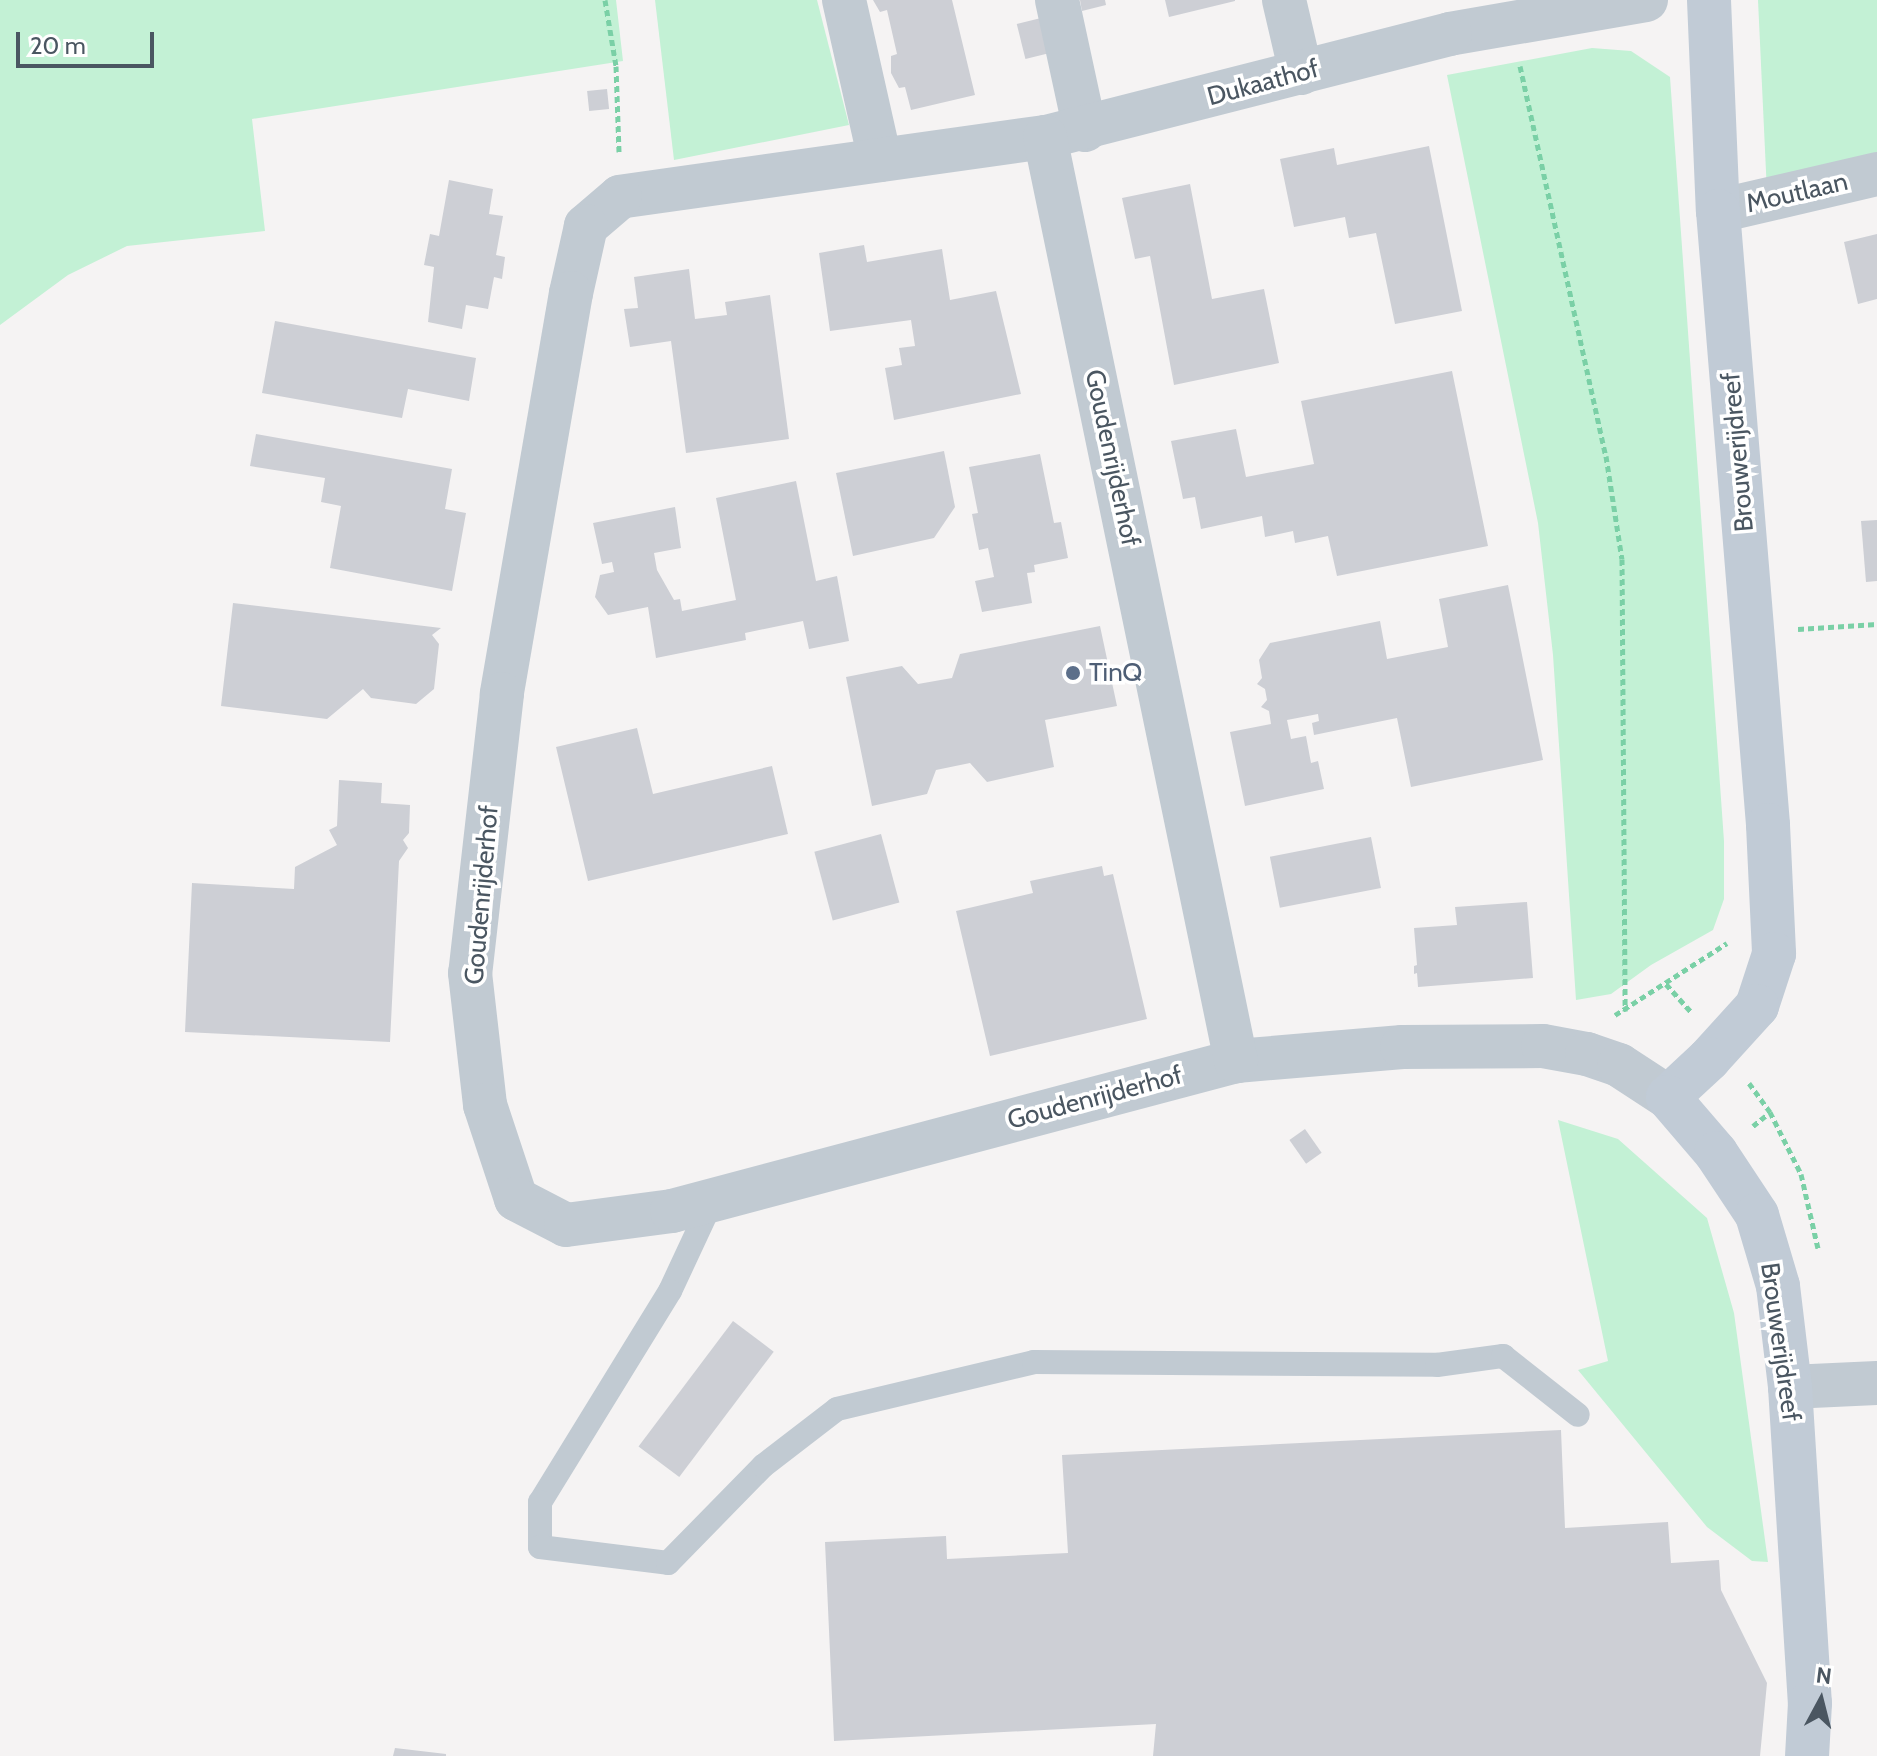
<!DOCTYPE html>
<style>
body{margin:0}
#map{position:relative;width:1877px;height:1756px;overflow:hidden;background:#f5f3f3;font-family:Cabin,sans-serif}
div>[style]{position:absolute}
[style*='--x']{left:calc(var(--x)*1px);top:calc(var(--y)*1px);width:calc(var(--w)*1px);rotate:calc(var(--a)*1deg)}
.green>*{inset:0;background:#c3f1d5}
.building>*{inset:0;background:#cdcfd5;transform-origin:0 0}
.path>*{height:5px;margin-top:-2.5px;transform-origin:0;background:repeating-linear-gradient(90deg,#7ad0a6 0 6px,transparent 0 10px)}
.lane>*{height:24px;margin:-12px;padding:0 12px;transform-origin:12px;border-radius:12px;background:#c1cad2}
.street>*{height:44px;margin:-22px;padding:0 22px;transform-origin:22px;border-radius:22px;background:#c1cad2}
.secondary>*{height:44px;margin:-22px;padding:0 22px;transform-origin:22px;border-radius:22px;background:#c1cbd6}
.dots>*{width:22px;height:22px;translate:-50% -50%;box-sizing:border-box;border:4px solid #fff;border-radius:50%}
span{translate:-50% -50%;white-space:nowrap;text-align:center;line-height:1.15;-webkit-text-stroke:7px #fff;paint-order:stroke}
.street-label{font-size:26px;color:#4a5661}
.service-label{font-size:26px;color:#4e5e75}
.left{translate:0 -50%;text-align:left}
.north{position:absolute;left:1781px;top:1660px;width:80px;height:80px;-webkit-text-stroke:6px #fff;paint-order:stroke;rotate:7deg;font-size:22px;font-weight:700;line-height:32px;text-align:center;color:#4a5661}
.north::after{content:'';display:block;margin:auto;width:28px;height:36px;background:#4a5661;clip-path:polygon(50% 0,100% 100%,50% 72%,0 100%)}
.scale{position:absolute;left:16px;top:32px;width:138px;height:36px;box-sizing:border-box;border:4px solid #4a5661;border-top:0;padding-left:10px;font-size:24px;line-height:28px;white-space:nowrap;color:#4a5661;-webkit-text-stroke:6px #fff;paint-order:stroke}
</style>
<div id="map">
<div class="green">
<i style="clip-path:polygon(0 0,616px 0,623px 61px,252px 119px,265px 231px,127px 246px,68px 275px,0 325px)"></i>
<i style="clip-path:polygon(655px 0,817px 0,849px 125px,674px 160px)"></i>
<i style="clip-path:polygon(1758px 0,1877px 0,1877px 167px,1767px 193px)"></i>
<i style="clip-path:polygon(1592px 48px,1631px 51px,1670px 77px,1724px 841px,1724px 899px,1713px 930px,1651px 965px,1611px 994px,1576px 1000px,1553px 655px,1538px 523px,1447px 75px)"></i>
<i style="clip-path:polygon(1558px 1120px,1618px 1139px,1707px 1218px,1734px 1313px,1768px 1562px,1752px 1561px,1707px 1527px,1578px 1370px,1608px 1361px)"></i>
</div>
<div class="building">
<i style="clip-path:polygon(873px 0,952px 0,975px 95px,911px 110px,905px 87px,899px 88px,891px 73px,891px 56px,897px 54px,887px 10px,880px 12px)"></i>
<i style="clip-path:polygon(1080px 0,1105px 0,1106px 5px,1082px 11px)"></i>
<i style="clip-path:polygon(1165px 0,1235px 0,1235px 1px,1169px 17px)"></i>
<i style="left:1041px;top:18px;width:36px;height:25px;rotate:76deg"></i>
<i style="left:607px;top:89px;width:20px;height:20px;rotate:84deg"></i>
<i style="clip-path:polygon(1429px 146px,1462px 311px,1395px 324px,1376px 233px,1349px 238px,1345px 217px,1294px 227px,1280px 159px,1334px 148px,1337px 165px)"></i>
<i style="clip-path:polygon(449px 180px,493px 189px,489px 214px,503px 216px,496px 255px,505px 257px,502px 279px,494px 277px,488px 309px,466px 305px,462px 329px,428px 322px,434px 267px,424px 265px,430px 234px,439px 236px)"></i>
<i style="clip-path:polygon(1190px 184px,1212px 299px,1264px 289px,1279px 363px,1174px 385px,1150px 256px,1135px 259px,1122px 198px)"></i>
<i style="clip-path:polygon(1877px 234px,1877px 299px,1858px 304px,1844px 242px)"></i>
<i style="clip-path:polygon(864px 245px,867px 262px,942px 249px,950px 300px,996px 291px,1021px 394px,894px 420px,885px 368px,902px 365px,899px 348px,915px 346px,911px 320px,830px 331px,819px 253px)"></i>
<i style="clip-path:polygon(689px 269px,695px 319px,727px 315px,725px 302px,770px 295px,789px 439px,686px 453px,671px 341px,630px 347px,624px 309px,638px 308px,634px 277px)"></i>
<i style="clip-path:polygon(275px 321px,476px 358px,469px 401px,408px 389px,402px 418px,262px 393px)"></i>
<i style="clip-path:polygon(1452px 371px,1488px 546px,1337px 576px,1328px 536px,1295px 543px,1293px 531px,1265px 537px,1262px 516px,1201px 529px,1195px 497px,1183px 499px,1171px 441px,1236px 429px,1246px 477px,1314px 464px,1301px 401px)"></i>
<i style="clip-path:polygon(256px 434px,452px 469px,445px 509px,466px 513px,452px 591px,330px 568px,341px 506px,321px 502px,325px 478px,250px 466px)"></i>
<i style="clip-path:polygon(944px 451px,955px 507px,934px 538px,853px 556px,836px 473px)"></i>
<i style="clip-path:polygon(1040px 454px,1054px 523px,1061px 522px,1068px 558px,1034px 565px,1035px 572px,1027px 573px,1032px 603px,982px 612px,975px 581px,994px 577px,988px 548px,979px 550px,972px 514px,978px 513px,969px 467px)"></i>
<i style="clip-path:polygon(796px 481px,816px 581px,837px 576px,849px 641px,809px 649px,803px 621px,745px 633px,746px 640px,656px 658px,648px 607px,608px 615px,595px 597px,600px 575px,614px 572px,612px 562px,602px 564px,593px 523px,675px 507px,681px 548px,654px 553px,657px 570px,674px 600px,680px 599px,682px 611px,736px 600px,716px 498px)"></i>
<i style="clip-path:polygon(1877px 520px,1877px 581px,1866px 582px,1861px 521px)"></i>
<i style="clip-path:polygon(1508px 585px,1543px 760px,1411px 787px,1397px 718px,1314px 735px,1312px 723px,1319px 721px,1318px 714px,1287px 720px,1291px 739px,1306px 736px,1311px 763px,1318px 761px,1324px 789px,1245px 806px,1230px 732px,1271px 724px,1269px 711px,1261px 707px,1267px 700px,1265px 689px,1257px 684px,1262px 678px,1259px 660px,1270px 643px,1380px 621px,1387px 659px,1448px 647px,1439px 599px)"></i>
<i style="clip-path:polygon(233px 603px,441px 628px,432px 635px,439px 644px,434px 689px,416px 704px,371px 698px,363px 689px,327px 719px,221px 706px)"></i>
<i style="clip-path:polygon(1100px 626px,1117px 706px,1045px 720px,1054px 767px,987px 782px,970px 763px,936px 770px,927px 794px,872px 806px,846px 677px,902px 666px,918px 684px,952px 678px,960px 654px)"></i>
<i style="clip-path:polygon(637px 728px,653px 794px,772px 766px,788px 834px,588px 881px,556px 747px)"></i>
<i style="clip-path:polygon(339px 780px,382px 783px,381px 803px,410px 805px,409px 833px,403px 840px,408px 848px,399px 861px,390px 1042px,185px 1032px,192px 883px,294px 889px,295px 867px,337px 845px,329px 830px,337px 826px)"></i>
<i style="left:881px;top:834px;width:71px;height:69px;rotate:75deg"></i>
<i style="left:1371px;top:837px;width:52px;height:103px;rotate:79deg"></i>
<i style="clip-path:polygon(1102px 866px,1104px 876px,1113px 874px,1147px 1019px,990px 1056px,956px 911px,1033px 893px,1030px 881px)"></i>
<i style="clip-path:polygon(1527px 902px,1533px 978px,1418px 987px,1417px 973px,1414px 974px,1414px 966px,1417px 965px,1414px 928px,1457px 925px,1455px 907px)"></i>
<i style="left:1305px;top:1129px;width:29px;height:19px;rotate:55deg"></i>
<i style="left:733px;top:1321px;width:51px;height:157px;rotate:37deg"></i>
<i style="clip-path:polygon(1561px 1430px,1565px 1528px,1668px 1522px,1671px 1563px,1719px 1560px,1721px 1590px,1767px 1683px,1760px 1756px,1153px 1756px,1156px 1724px,834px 1741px,825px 1542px,946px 1536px,947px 1559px,1068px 1553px,1062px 1455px)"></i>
<i style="clip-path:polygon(395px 1748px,446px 1754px,446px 1756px,393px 1756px)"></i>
</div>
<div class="path">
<i style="--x:605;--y:0;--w:67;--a:80.5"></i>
<i style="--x:616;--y:66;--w:86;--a:88"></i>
<i style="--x:1520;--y:66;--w:399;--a:77.6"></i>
<i style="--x:1606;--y:456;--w:104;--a:81.2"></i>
<i style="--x:1622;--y:559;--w:452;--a:89.6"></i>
<i style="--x:1798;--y:629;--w:79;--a:-3.6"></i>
<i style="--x:1666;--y:984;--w:39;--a:48"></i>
<i style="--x:1615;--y:1015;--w:133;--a:-32.7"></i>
<i style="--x:1749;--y:1083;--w:36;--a:54"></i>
<i style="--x:1770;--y:1112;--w:69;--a:63.4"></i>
<i style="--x:1801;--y:1174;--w:76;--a:77.1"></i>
<i style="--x:1753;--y:1126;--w:22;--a:-39"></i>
</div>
<div class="lane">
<i style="--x:712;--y:1201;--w:99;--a:115"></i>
<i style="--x:670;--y:1291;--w:248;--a:121.6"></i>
<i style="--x:540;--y:1502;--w:45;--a:90"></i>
<i style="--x:540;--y:1547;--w:129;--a:7.1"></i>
<i style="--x:668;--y:1563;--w:136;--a:-45.6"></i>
<i style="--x:763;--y:1466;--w:93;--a:-37.6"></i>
<i style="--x:837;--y:1409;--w:203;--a:-13.4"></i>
<i style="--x:1034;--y:1362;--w:403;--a:0.4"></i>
<i style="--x:1437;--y:1365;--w:67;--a:-7.8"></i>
<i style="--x:1503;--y:1356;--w:95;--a:38.2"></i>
</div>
<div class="street">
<i style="--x:844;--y:0;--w:164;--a:77.3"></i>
<i style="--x:1057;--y:0;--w:133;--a:77.8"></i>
<i style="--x:1284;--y:0;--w:75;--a:76.9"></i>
<i style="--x:1646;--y:0;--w:199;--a:170.2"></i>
<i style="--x:1450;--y:34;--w:418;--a:165.7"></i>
<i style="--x:1045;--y:137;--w:429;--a:172"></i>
<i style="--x:620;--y:197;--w:45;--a:139.5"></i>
<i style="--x:586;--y:226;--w:69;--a:102.6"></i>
<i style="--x:571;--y:293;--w:407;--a:99.8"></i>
<i style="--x:502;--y:694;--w:281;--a:96.5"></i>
<i style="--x:470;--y:973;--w:133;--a:83.5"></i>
<i style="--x:485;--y:1105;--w:99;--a:71.7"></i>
<i style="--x:516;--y:1199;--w:56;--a:27.5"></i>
<i style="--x:566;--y:1225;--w:107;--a:-7.5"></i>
<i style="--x:672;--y:1211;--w:584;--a:-14.89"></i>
<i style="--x:1236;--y:1061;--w:167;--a:-4.8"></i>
<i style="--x:1402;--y:1047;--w:141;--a:-0.4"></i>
<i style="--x:1543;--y:1046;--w:45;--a:10.3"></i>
<i style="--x:1587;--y:1054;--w:34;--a:19"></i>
<i style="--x:1619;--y:1065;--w:59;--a:33.1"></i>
<i style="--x:1045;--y:137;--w:944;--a:78.32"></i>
<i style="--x:1718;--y:211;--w:163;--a:-13.1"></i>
<i style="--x:1790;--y:1387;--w:87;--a:-2.6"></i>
</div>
<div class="secondary">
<i style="--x:1709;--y:0;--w:211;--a:87.6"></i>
<i style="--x:1718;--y:211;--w:616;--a:85.34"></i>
<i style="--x:1768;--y:825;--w:129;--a:87.3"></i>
<i style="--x:1774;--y:954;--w:55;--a:108.1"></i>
<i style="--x:1757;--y:1006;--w:72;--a:132.2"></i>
<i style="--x:1709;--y:1059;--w:56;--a:137.2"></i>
<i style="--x:1668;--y:1097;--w:74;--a:49.4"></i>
<i style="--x:1716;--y:1153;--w:74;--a:56.5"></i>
<i style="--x:1757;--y:1215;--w:74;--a:73.5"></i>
<i style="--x:1778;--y:1286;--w:102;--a:83.2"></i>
<i style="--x:1790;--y:1387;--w:317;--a:86.4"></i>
<i style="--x:1810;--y:1703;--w:53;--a:93.2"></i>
</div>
<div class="dots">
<i style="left:1073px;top:673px;background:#5c6f8a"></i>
</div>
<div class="street-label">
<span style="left:1263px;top:83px;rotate:-15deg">Dukaathof</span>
<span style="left:1797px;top:193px;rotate:-13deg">Moutlaan</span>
<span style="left:1738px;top:452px;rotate:-95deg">Brouwerijdreef</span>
<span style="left:1112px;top:458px;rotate:78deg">Goudenrijderhof</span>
<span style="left:482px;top:895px;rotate:-85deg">Goudenrijderhof</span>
<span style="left:1095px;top:1098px;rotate:-15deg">Goudenrijderhof</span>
<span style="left:1780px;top:1342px;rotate:82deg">Brouwerijdreef</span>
</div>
<div class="service-label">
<span class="left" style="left:1089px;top:673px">TinQ</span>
</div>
<div class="north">N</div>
<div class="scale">20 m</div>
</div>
